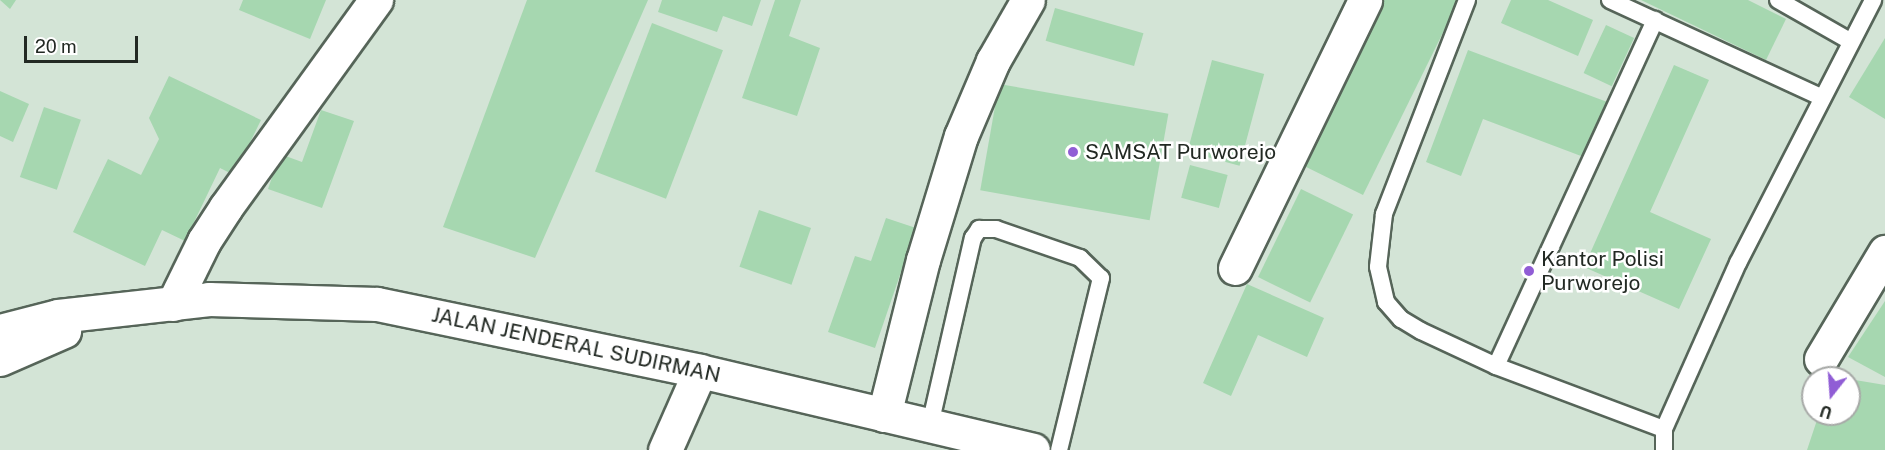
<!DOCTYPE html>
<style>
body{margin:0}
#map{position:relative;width:1885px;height:450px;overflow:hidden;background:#d3e4d6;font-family:"Public Sans",sans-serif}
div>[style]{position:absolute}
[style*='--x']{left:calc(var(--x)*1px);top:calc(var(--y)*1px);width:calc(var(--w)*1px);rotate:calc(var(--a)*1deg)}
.building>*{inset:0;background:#a6d7b0;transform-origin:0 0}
.roads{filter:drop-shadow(2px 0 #566559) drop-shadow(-2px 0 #566559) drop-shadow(0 2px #566559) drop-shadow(0 -2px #566559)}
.lane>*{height:16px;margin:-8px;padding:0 8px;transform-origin:8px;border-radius:8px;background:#fff}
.street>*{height:33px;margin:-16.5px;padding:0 16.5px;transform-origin:16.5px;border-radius:16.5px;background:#fff}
.secondary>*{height:33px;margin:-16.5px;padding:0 16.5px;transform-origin:16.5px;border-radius:16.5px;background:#fff}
.dots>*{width:16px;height:16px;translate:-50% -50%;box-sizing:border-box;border:3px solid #fff;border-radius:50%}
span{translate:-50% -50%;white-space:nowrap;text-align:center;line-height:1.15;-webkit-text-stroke:5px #fff;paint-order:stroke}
.poi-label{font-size:21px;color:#222923}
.left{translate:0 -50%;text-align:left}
.street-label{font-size:21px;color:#222923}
.north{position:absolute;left:1801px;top:366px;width:60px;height:60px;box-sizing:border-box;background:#fff;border:2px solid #a7a9a7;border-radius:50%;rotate:197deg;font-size:16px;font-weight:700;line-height:24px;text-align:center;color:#222923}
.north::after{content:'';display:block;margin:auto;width:21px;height:27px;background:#905dd5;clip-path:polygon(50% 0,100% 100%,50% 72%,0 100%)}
.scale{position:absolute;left:24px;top:36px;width:114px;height:27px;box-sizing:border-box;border:3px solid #222923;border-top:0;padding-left:8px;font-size:18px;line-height:21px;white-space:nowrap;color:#222923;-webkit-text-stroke:4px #fff;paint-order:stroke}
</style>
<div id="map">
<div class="building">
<i style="clip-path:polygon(0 0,16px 0,10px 9px)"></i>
<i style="clip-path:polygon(243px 0,326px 0,310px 39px,239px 10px)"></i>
<i style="clip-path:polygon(527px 0,648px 0,535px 258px,443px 227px)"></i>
<i style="clip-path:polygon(662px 0,761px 0,752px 26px,723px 16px,717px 32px,658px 12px)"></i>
<i style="clip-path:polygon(775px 0,801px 0,789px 36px,820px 48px,797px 116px,742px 98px)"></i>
<i style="clip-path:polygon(1375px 0,1459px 0,1363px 195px,1296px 162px)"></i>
<i style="clip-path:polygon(1511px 0,1548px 0,1593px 20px,1578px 56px,1501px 23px)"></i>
<i style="clip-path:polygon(1641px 0,1748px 0,1786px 19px,1766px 60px)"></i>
<i style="left:1055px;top:8px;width:92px;height:34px;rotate:16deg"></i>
<i style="left:652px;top:23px;width:76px;height:159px;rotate:21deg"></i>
<i style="left:1606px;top:25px;width:31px;height:53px;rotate:25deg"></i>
<i style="clip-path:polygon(1885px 38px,1885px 119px,1849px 97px)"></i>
<i style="clip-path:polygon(1468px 50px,1610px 103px,1589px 159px,1483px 119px,1461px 176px,1426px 162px)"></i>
<i style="left:1212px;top:60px;width:54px;height:95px;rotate:15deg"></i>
<i style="clip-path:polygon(1674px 65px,1709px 80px,1650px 212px,1711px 239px,1679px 309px,1584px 267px)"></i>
<i style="clip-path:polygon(169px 76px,261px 120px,234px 175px,220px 168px,185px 241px,162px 230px,145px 266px,73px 232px,108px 159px,141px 175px,159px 139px,149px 118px)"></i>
<i style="left:999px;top:84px;width:172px;height:108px;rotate:10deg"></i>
<i style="clip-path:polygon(0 91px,29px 104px,13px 142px,0 136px)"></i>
<i style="left:44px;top:107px;width:39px;height:74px;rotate:19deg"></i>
<i style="clip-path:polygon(321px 110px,354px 121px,322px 208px,268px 189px,280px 154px,302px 162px)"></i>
<i style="left:1190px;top:165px;width:39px;height:34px;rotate:15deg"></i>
<i style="left:1301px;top:189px;width:58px;height:98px;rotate:26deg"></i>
<i style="left:759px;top:210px;width:55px;height:60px;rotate:19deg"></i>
<i style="clip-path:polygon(886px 218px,916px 228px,875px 348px,828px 332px,855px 256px,871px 261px)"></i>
<i style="clip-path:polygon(1247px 284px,1324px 318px,1307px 357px,1258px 335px,1231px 396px,1203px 383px)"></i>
<i style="clip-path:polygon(1885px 301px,1885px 377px,1848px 357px)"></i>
<i style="clip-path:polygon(1849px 379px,1885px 385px,1885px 450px,1807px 450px,1819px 414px,1849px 414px)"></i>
</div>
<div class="roads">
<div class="lane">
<i style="--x:1467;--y:0;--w:230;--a:111.2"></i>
<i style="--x:1384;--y:214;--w:53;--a:96.5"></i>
<i style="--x:1378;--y:267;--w:36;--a:77"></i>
<i style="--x:1386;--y:302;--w:23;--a:49"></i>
<i style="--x:1401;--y:319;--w:23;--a:31"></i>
<i style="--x:1421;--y:331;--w:83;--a:25"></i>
<i style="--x:1496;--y:366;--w:179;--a:20.6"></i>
<i style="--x:1610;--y:0;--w:232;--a:24.7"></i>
<i style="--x:1778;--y:0;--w:83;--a:29.7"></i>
<i style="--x:1496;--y:366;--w:381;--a:-65.3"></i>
<i style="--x:930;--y:425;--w:192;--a:-77.1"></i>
<i style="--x:973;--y:238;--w:11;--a:-56"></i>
<i style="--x:979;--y:229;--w:17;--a:0"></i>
<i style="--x:996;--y:229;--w:89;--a:19"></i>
<i style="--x:1080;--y:258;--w:29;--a:44"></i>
<i style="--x:1101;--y:278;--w:177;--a:103.7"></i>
<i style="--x:1664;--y:450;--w:21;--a:-90"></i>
<i style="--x:1664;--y:429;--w:182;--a:-66"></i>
<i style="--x:1738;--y:263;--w:296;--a:-62.8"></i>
</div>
<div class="street">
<i style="--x:1235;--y:268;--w:298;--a:-64.1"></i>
<i style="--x:173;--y:304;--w:70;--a:-63.8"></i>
<i style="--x:204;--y:241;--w:40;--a:-57.1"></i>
<i style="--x:226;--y:207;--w:256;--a:-54.1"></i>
<i style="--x:1821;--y:359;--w:125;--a:-59.1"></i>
<i style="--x:884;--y:415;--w:160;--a:-75.9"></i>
<i style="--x:923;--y:260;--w:130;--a:-73"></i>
<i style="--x:961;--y:136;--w:82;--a:-66.9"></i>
<i style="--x:993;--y:61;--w:70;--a:-60.2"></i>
<i style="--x:665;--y:450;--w:86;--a:-66.1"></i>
</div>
<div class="secondary">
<i style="--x:0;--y:331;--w:60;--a:-14.5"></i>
<i style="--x:58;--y:316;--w:152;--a:-6.4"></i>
<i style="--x:209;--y:299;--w:168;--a:1.7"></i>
<i style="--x:377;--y:304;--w:330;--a:11.7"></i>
<i style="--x:700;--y:371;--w:342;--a:13.3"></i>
<i style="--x:0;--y:359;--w:70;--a:-23.6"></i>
</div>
</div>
<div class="dots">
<i style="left:1073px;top:152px;background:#905dd5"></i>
<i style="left:1529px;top:271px;background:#905dd5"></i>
</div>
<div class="poi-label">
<span class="left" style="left:1085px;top:152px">SAMSAT Purworejo</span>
<span class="left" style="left:1541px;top:271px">Kantor Polisi<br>Purworejo</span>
</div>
<div class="street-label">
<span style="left:576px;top:345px;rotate:12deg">JALAN JENDERAL SUDIRMAN</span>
</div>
<div class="north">U</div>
<div class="scale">20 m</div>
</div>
